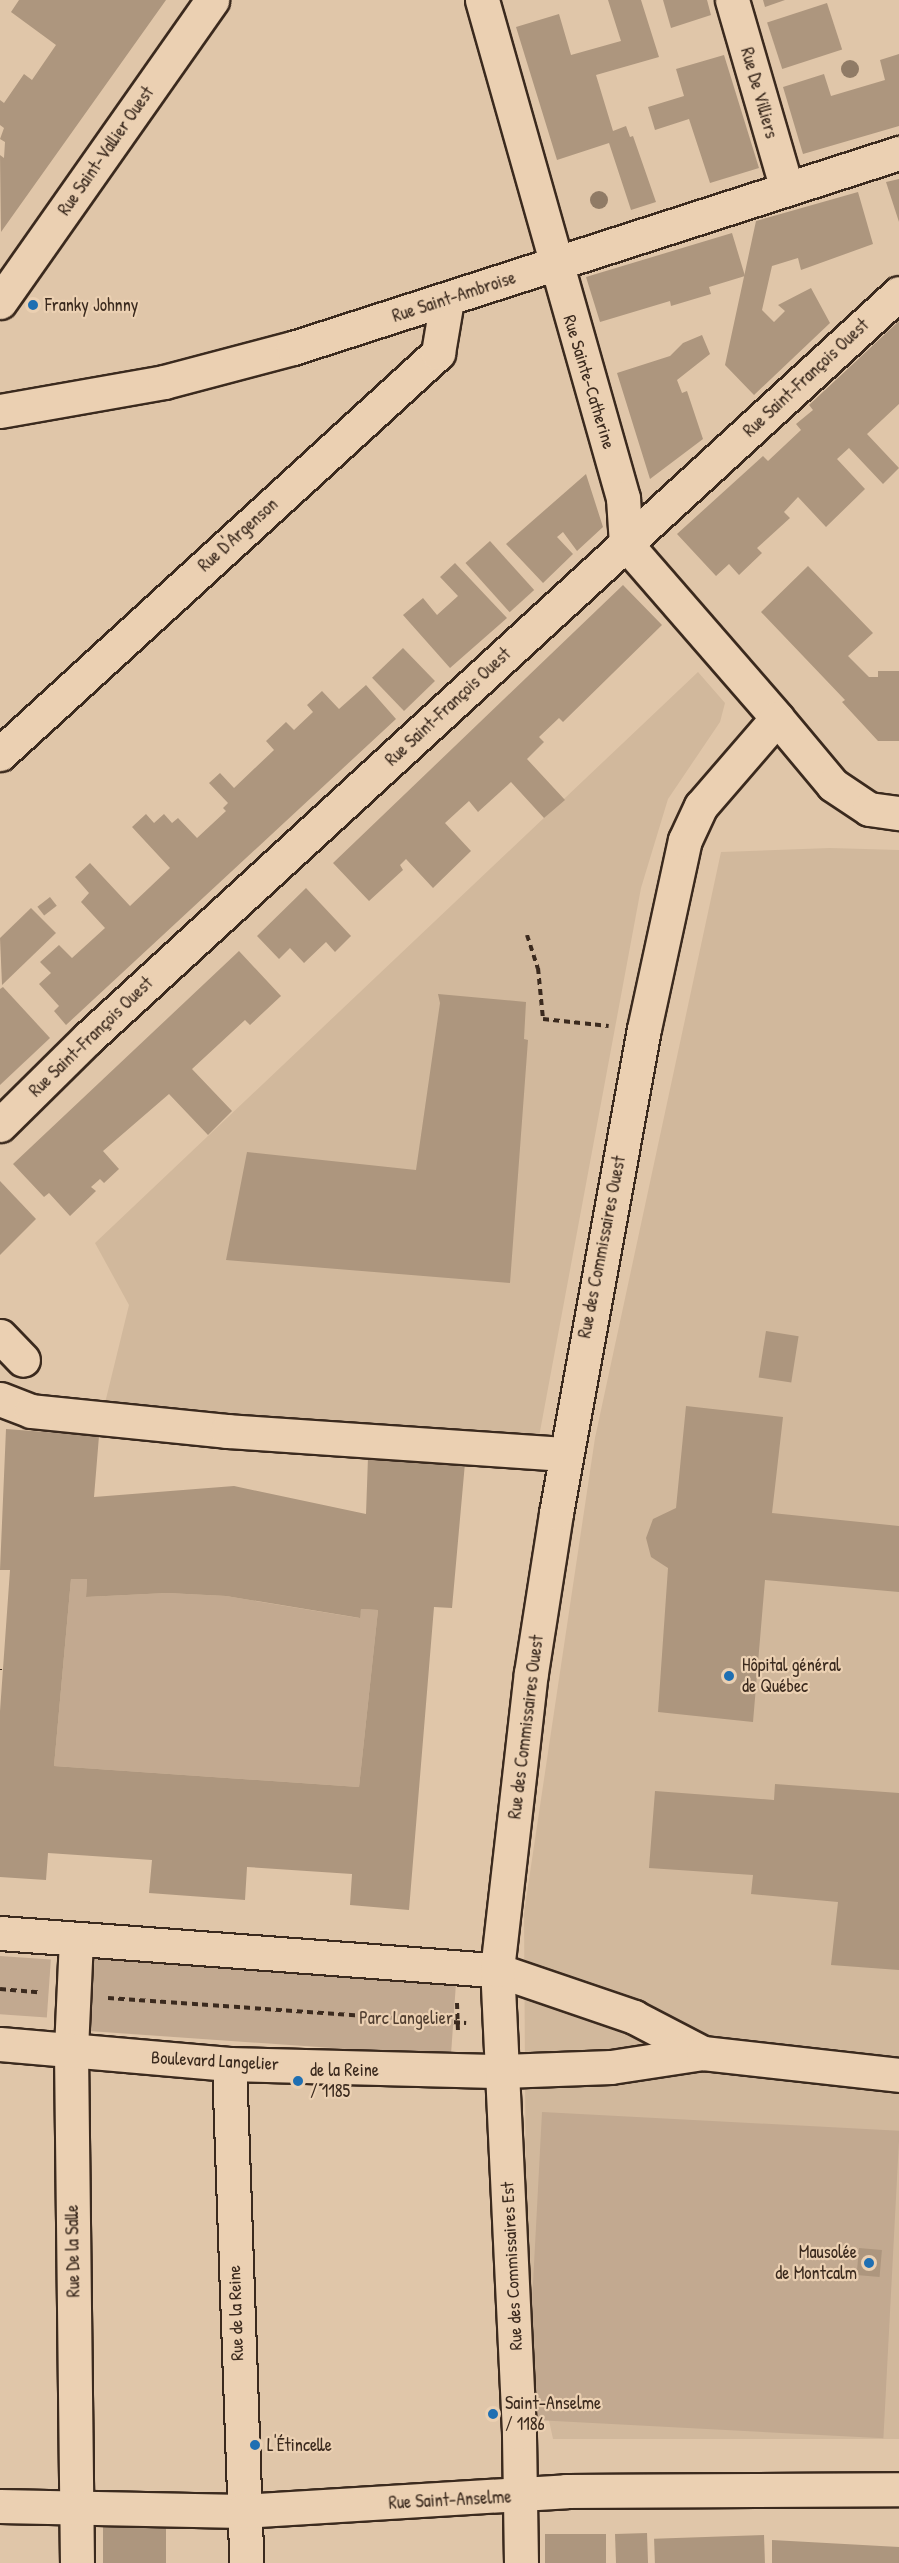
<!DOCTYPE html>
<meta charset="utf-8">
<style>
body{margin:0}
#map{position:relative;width:899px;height:2563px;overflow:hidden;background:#e0c6a9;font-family:"Patrick Hand",sans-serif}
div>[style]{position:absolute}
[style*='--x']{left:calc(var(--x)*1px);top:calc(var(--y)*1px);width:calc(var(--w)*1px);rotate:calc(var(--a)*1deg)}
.built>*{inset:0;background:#d1b89c}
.green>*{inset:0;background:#c2a990;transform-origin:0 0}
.building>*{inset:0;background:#ad967e;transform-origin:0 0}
.path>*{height:4px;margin-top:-2px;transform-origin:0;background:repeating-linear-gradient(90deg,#3b2a1e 0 6px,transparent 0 10.5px)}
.roads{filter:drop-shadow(2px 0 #3b2a1e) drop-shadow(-2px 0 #3b2a1e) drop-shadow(0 2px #3b2a1e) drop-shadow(0 -2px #3b2a1e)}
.minor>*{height:33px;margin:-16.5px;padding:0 16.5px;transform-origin:16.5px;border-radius:16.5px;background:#ebd0b2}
.trees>*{width:18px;height:18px;margin:-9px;border-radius:50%;background:#907b66}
.dots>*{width:16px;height:16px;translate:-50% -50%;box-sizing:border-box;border:3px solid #ebd0b2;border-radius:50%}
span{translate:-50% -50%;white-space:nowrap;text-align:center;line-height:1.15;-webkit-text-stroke:4.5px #ebd0b2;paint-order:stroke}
.street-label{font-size:18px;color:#3b2a1e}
.poi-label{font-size:18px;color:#3b2a1e}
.left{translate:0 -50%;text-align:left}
.right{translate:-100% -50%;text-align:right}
.park-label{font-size:18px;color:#4f3d2f}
</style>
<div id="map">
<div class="built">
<i style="clip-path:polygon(698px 672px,725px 703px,720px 722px,668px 799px,641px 888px,536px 1453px,104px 1407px,129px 1305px,95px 1243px)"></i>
<i style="clip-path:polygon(830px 848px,899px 850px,899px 2439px,553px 2439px,533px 2346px,526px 2232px,524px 1913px,595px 1438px,721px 852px)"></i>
</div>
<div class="green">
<i style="clip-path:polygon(71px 1579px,87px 1579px,86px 1597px,167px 1593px,226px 1596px,359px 1618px,361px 1609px,378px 1610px,359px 1787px,54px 1766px)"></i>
<i style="left:0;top:1956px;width:51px;height:58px;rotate:4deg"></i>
<i style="left:91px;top:1956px;width:366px;height:75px;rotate:4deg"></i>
<i style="left:542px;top:2112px;width:358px;height:308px;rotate:3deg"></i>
</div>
<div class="building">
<i style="clip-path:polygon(19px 0,166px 0,1px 232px,0 155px,4px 158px,5px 142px,0 139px,4px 128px,0 125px,0 100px,4px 103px,24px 74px,32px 80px,56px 45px,11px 12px)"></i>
<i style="clip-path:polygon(608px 0,641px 0,659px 57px,596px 75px,613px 131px,626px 126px,630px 137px,633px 136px,656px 202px,631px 210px,609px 143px,557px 160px,516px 27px,559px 14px,571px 55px,621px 41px)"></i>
<i style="clip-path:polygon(663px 0,707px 0,711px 15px,671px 28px)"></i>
<i style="clip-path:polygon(763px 0,785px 0,765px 7px)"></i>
<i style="left:827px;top:3px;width:49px;height:63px;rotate:72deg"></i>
<i style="clip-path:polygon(899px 54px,899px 126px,803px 154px,783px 87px,824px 74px,831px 96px,885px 80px,880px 60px)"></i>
<i style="clip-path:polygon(724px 55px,759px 168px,710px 183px,689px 119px,655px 130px,648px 107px,684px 96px,676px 69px)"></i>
<i style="clip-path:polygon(899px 179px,899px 222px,886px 182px)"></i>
<i style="clip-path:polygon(858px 192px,873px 244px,801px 270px,798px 258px,772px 266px,762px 310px,774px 322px,785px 311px,778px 305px,811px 288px,830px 323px,754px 395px,725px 365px,756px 221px)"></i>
<i style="clip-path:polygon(732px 233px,745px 276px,709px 287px,711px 294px,671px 306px,670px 301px,600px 322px,586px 277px)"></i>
<i style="clip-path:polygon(899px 321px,899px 404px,867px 434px,899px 468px,883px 484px,849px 448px,837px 459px,865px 489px,826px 527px,798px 497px,784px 512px,790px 518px,757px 548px,762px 553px,739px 575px,729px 564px,716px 576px,677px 534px,763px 456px,768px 461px,801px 430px,796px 424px,813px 410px,809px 405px)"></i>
<i style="clip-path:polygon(702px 335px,710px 354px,677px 380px,682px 393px,687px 391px,703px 439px,650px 479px,617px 373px,670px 356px,683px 343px)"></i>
<i style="clip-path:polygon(586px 474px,603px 527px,577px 551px,563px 532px,557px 537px,573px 554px,543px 583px,506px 544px)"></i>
<i style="left:490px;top:541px;width:66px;height:33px;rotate:48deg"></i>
<i style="clip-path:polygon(455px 563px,507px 618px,450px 668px,403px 615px,423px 598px,437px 615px,458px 596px,440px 577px)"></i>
<i style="clip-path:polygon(808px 566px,873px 633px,848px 656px,869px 677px,878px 677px,878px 671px,899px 671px,899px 741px,878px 741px,842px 702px,845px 700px,761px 612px)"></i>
<i style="clip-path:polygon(623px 585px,662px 625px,563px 722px,559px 718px,539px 737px,544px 742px,527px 759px,565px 800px,544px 818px,511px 782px,478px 812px,469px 801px,445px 823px,471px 851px,433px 888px,406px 859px,400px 865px,403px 870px,369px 901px,333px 863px)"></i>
<i style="left:403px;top:648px;width:46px;height:43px;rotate:46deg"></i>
<i style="clip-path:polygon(366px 685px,396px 719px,66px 1025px,54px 1011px,59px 1006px,39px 984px,51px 973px,40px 962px,59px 945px,72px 958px,105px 928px,81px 902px,89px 893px,75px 877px,90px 863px,130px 906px,170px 868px,132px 827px,146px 814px,154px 823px,164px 814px,172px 823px,178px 818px,197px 838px,226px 811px,223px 808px,228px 803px,209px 783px,220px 773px,234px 788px,274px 750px,266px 741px,286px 722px,294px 730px,313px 712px,307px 705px,322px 691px,339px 709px)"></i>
<i style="clip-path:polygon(306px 888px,351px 936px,335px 952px,326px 942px,304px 963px,290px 948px,279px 959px,257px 936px)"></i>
<i style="left:50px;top:897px;width:11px;height:16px;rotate:52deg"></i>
<i style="clip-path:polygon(31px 908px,56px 933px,2px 985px,0 938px)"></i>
<i style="clip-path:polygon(239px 951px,281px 996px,250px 1025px,245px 1020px,192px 1069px,232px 1111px,208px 1135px,169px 1094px,103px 1151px,119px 1169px,104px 1183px,100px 1179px,91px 1187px,96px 1191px,70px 1216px,49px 1193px,44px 1197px,13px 1164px)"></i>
<i style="clip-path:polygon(3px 987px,50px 1038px,0 1085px,0 989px)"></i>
<i style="clip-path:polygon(438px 994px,526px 1002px,524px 1039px,528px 1040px,510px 1283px,226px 1260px,247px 1152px,416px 1170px,440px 1003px)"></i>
<i style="clip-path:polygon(0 1181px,36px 1219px,0 1255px)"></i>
<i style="left:766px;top:1331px;width:33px;height:47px;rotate:9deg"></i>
<i style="clip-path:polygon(686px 1406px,783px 1417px,772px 1513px,899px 1526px,899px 1592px,765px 1580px,753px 1722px,658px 1712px,668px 1568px,651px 1557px,646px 1538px,653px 1519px,676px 1508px)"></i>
<i style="clip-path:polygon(evenodd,6px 1429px,99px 1436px,94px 1497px,234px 1486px,366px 1514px,368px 1457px,465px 1463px,452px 1608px,434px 1607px,409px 1910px,350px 1905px,352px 1874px,247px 1867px,245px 1900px,149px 1893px,152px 1860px,48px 1853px,46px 1880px,0 1877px,0 1711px,10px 1570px,0 1570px,6px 1429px,71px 1579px,87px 1579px,86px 1597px,167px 1593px,226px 1596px,360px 1618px,361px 1609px,378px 1610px,359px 1787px,54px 1766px,71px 1579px)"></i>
<i style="clip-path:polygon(775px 1784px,899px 1793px,899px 1970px,831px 1965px,838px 1902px,751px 1894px,753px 1875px,649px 1868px,655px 1791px,774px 1800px)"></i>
<i style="left:859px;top:2248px;width:23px;height:27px;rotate:5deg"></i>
<i style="left:103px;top:2527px;width:63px;height:36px"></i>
<i style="left:647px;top:2533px;width:30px;height:32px;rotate:88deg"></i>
<i style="left:545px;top:2534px;width:61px;height:29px"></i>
<i style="left:764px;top:2535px;width:28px;height:110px;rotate:88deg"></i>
<i style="clip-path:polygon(772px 2540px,899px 2547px,899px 2563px,772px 2563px)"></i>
</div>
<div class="path">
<i style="--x:527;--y:935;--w:35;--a:72"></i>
<i style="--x:538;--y:968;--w:51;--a:84.4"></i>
<i style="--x:543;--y:1019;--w:66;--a:6.1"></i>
<i style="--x:0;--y:1669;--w:1;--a:90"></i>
<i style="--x:0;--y:1989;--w:38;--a:5"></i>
<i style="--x:108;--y:1998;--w:359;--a:4"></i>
<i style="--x:457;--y:2003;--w:31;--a:88"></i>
</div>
<div class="roads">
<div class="minor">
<i style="--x:482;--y:0;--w:518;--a:74.19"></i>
<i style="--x:623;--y:498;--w:46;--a:86.3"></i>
<i style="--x:626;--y:544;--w:230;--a:49"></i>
<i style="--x:732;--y:0;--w:194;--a:73.8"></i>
<i style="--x:0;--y:302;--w:369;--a:-54.9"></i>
<i style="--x:0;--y:411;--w:167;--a:-10"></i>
<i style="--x:164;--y:382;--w:133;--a:-14.8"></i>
<i style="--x:293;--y:348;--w:637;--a:-17.84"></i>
<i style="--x:0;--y:754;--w:594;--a:-42.47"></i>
<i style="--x:438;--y:353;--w:54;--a:-80.4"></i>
<i style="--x:0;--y:1125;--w:124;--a:-44.7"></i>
<i style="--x:88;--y:1038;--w:1101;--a:-42.57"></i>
<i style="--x:0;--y:1336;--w:33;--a:46"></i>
<i style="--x:0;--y:1399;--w:33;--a:21"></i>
<i style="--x:31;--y:1411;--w:197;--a:5.8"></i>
<i style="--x:227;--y:1431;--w:340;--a:3.9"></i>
<i style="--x:0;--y:1933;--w:498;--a:4.3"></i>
<i style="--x:497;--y:1970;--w:145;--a:18.9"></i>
<i style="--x:634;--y:2017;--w:78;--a:27.6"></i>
<i style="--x:76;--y:1939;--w:112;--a:92.6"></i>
<i style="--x:71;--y:2051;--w:512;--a:89.33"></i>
<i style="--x:0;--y:2044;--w:230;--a:5"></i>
<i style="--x:229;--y:2064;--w:274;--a:1.5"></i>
<i style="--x:503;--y:2071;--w:108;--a:-2.1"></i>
<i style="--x:611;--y:2067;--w:93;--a:-8.7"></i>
<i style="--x:703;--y:2053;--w:197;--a:6.4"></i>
<i style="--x:229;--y:2064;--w:499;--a:88"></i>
<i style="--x:0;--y:2506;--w:242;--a:1.2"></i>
<i style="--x:242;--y:2511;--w:325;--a:-3.5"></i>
<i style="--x:566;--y:2491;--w:333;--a:-0.3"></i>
<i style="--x:521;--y:2563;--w:131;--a:-90.9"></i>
<i style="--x:519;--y:2432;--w:463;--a:-92.7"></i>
<i style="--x:497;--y:1970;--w:299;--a:-83.5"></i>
<i style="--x:531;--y:1673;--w:162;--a:-81.1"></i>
<i style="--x:556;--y:1513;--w:492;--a:-79.7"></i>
<i style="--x:644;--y:1029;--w:193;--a:-77.8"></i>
<i style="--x:685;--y:840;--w:38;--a:-65"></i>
<i style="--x:701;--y:806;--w:116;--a:-49.2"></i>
<i style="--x:777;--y:718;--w:87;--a:50.1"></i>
<i style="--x:833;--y:785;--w:43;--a:33.7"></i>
<i style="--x:869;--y:809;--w:30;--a:8"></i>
</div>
</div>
<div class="trees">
<i style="left:850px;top:69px"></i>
<i style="left:599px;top:200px"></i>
</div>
<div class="dots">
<i style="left:33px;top:305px;background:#1f6fb2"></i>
<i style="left:729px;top:1676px;background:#1f6fb2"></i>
<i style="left:298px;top:2081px;background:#1f6fb2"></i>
<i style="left:869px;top:2263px;background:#1f6fb2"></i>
<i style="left:493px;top:2414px;background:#1f6fb2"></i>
<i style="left:255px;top:2445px;background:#1f6fb2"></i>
</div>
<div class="street-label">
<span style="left:759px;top:93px;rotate:74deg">Rue De Villiers</span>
<span style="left:106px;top:151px;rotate:-55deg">Rue Saint-Vallier Ouest</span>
<span style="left:454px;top:297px;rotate:-18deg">Rue Saint-Ambroise</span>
<span style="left:806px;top:378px;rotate:-43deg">Rue Saint-François Ouest</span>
<span style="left:589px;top:382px;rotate:73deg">Rue Sainte-Catherine</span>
<span style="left:238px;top:535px;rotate:-42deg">Rue D'Argenson</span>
<span style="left:448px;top:707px;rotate:-43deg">Rue Saint-François Ouest</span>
<span style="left:91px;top:1037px;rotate:-44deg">Rue Saint-François Ouest</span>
<span style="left:602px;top:1247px;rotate:-79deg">Rue des Commissaires Ouest</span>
<span style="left:526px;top:1727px;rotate:-83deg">Rue des Commissaires Ouest</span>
<span style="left:215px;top:2061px;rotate:3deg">Boulevard Langelier</span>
<span style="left:73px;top:2251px;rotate:-91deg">Rue De la Salle</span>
<span style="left:512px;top:2266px;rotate:-93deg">Rue des Commissaires Est</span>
<span style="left:236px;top:2313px;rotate:-92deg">Rue de la Reine</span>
<span style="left:450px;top:2500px;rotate:-3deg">Rue Saint-Anselme</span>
</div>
<div class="poi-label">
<span class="left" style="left:45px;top:305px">Franky Johnny</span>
<span class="left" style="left:742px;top:1676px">Hôpital général<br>de Québec</span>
<span class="left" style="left:310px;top:2081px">de la Reine<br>/ 1185</span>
<span class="right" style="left:857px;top:2263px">Mausolée<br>de Montcalm</span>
<span class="left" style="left:505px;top:2414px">Saint-Anselme<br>/ 1186</span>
<span class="left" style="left:267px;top:2445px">L'Étincelle</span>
</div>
<div class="park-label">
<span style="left:406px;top:2018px">Parc Langelier</span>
</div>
</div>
